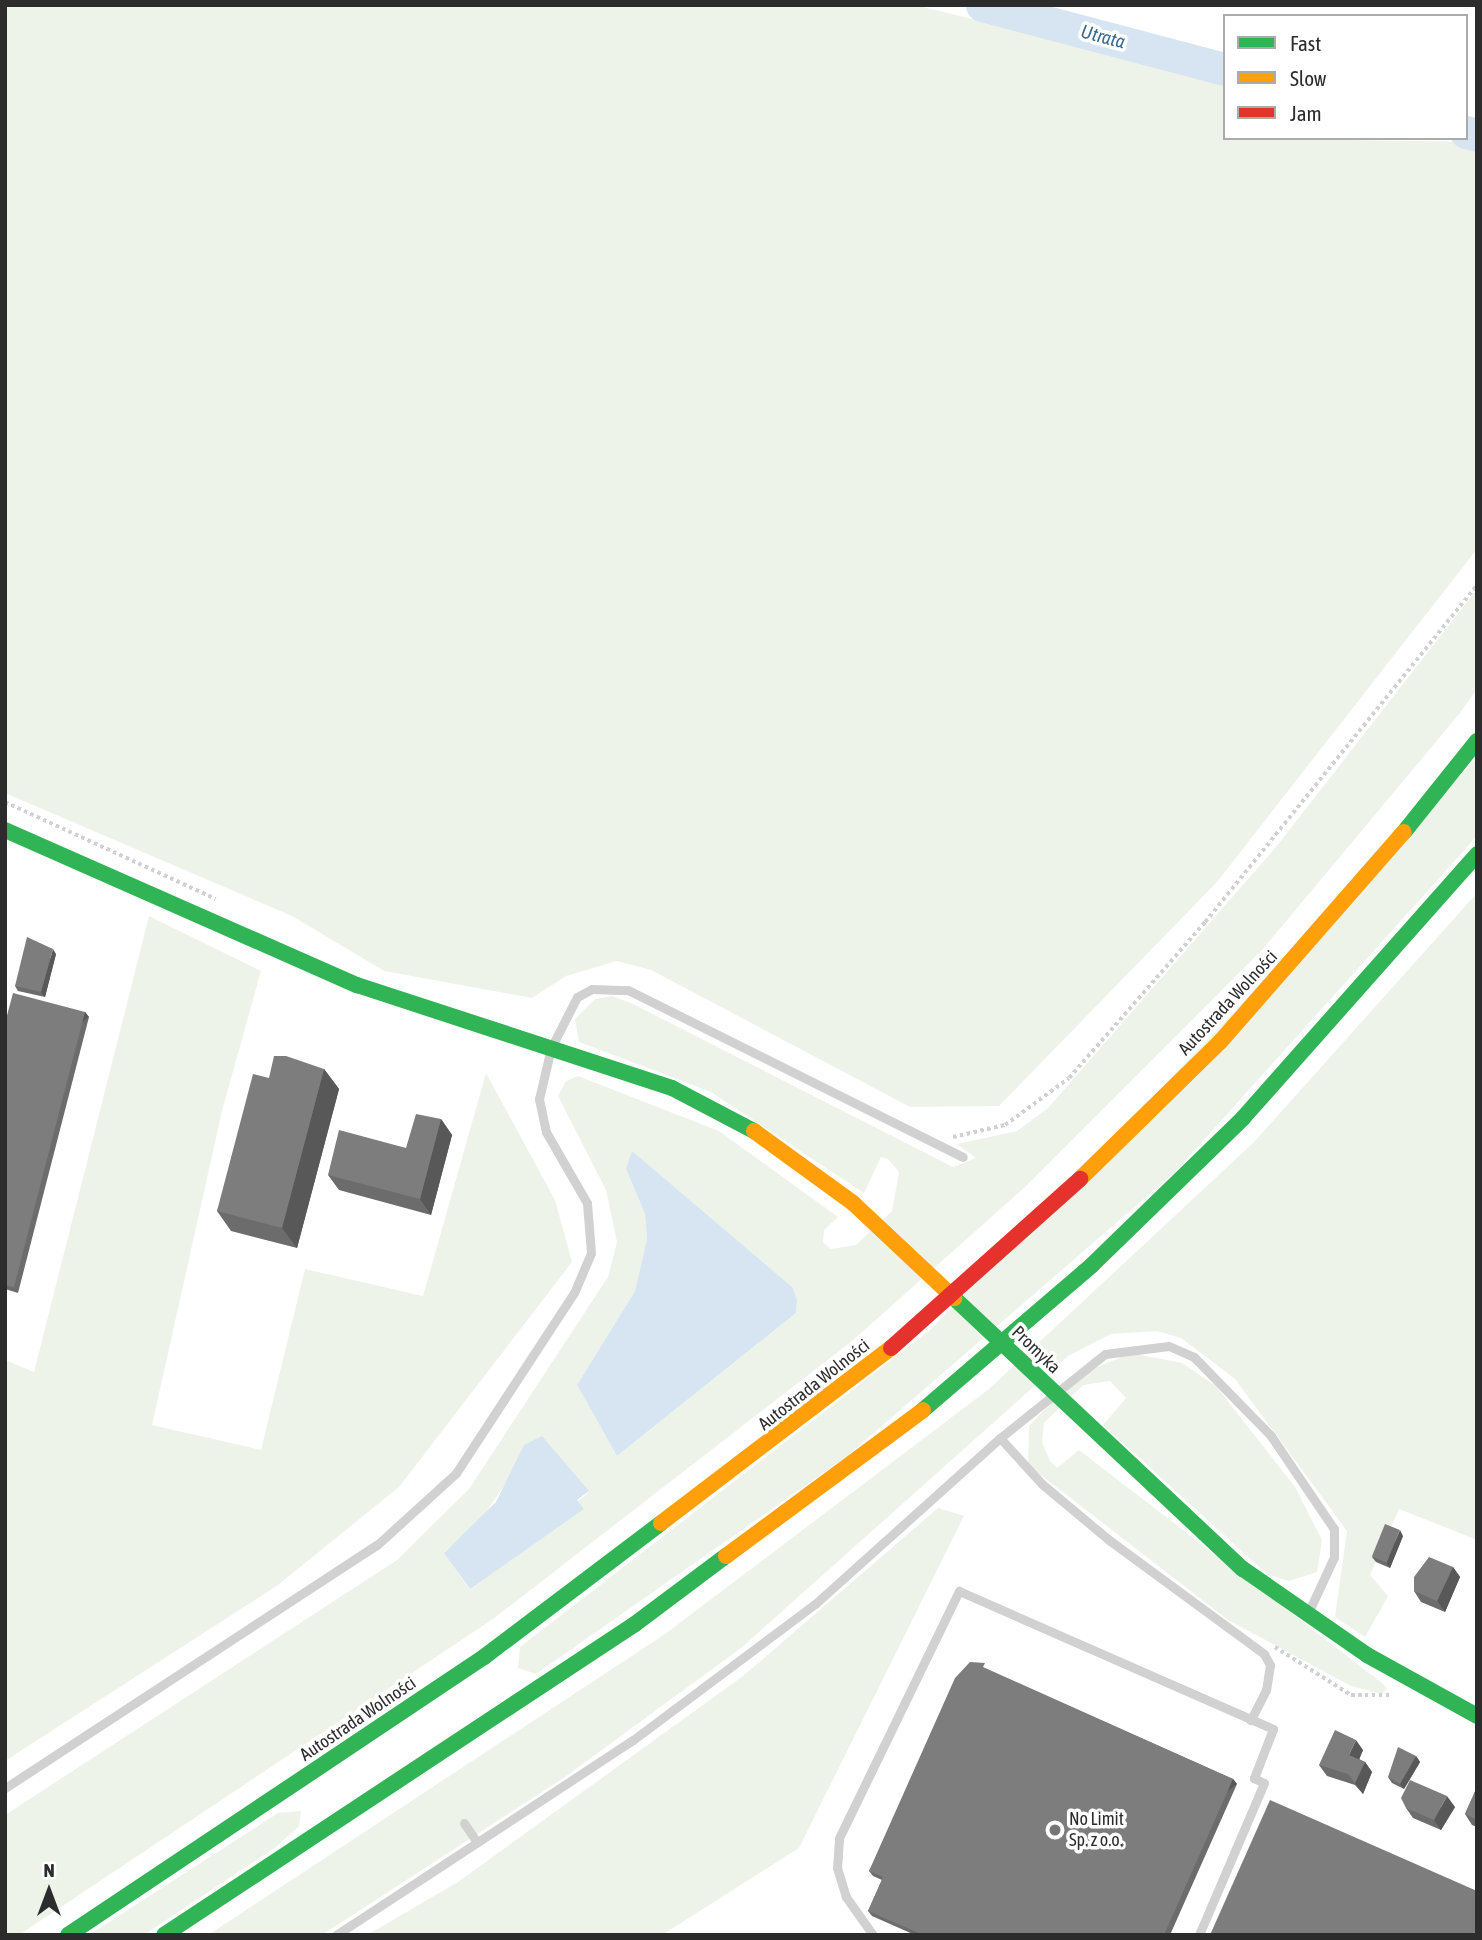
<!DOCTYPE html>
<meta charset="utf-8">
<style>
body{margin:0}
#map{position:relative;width:1482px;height:1940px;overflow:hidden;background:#fff;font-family:"Asap Condensed",sans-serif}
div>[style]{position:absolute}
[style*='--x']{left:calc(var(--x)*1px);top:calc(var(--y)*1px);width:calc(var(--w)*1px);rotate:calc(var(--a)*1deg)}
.green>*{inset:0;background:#eef3ea}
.water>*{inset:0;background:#d6e5f1}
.river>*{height:33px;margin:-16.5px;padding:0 16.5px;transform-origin:16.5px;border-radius:16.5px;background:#d6e5f1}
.path>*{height:3.5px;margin-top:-1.75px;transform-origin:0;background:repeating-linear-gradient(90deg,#d1d1d1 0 3.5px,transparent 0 7px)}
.lane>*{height:9px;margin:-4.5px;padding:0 4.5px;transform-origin:4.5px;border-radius:4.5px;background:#d1d1d1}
.fast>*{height:16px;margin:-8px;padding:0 8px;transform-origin:8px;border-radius:8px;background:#30b455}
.slow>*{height:16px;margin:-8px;padding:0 8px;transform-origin:8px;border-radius:8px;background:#ff9f0a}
.jam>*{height:16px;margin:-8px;padding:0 8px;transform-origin:8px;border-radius:8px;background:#e5322d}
.wall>*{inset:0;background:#6c6c6c}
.shaded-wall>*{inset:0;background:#585858;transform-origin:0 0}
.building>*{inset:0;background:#7d7d7d;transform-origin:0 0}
.dots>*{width:19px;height:19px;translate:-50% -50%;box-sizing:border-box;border:4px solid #fff;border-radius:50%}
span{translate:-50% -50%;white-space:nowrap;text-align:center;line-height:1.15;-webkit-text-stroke:7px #fff;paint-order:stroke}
.street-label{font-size:18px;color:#2c2c2c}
.poi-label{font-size:18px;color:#2c2c2c}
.left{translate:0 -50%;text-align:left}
.water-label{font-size:19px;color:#39698f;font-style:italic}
.frame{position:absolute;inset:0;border:7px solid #2c2c2c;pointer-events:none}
.legend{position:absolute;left:1223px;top:14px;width:245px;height:126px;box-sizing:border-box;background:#fff;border:2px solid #ababab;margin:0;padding:9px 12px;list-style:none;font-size:21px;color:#2c2c2c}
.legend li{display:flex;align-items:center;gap:14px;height:35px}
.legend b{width:35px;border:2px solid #ababab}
.north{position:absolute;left:14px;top:1856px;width:70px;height:70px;-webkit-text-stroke:5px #fff;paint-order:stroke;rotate:0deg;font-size:19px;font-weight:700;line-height:28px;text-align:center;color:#2c2c2c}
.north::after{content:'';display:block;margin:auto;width:24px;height:32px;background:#2c2c2c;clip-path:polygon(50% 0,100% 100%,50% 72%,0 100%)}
</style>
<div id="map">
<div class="green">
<i style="clip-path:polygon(5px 5px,915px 5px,1225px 81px,1225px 138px,1477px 142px,1477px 549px,1217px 882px,999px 1106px,910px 1107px,651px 970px,617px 961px,566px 976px,532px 998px,384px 971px,292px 916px,5px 793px)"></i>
<i style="clip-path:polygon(evenodd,1477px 589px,1477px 689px,1460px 713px,1262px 950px,1025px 1187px,851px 1342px,493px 1619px,19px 1935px,5px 1935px,5px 1815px,397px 1560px,469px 1489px,547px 1370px,608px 1277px,617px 1242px,606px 1190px,558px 1096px,566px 1081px,578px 1076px,719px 1131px,838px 1217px,824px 1230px,823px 1242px,831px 1249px,856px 1245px,892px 1211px,899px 1172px,888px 1159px,881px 1157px,864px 1193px,711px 1092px,579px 1042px,575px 1019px,595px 999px,612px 996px,631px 1003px,953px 1167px,976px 1158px,957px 1144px,1017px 1131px,1048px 1108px,1276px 847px,1477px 589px,626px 1169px,793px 1288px,797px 1300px,796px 1313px,617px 1456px,577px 1385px,635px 1291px,647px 1239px,645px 1214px,626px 1169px,1477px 589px,510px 1477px,589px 1492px,469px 1589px,444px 1552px,480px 1521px,510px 1477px)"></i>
<i style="clip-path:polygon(1477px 758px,1477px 836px,1175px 1172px,846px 1457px,536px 1674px,518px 1668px,520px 1647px,930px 1330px)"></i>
<i style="clip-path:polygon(1477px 893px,1477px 1540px,1399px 1509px,1370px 1575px,1388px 1596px,1365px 1637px,1335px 1617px,1347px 1531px,1235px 1379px,1181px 1338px,1157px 1331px,1111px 1334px,1068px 1356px,741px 1648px,565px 1777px,322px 1935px,208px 1935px,665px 1634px,989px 1389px,1254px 1142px)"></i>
<i style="clip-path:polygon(149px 916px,261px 971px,222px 1111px,152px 1425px,261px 1450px,305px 1269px,423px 1296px,486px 1073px,555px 1200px,572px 1262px,399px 1487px,278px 1585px,5px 1761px,5px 1360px,34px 1372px)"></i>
<i style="clip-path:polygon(1131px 1353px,1182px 1363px,1216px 1386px,1295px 1487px,1322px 1540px,1317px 1572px,1289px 1581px,1268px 1575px,1103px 1425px,1126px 1398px,1110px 1381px,1083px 1385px,1044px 1423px,1042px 1442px,1050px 1461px,1057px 1468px,1079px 1450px,1382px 1683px,1387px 1688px,1382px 1694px,1351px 1686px,1228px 1620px,1028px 1465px,1029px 1426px,1078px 1375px)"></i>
<i style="clip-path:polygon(938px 1508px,964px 1516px,799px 1848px,662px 1935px,367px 1935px,458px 1882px,743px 1676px)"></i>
<i style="clip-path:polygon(301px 1811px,299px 1826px,276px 1847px,144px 1935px,89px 1935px,278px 1813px)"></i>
</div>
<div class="water">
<i style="clip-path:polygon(632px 1151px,793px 1288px,797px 1300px,796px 1313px,617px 1456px,577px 1385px,635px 1291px,647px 1239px,645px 1214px,626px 1169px)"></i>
<i style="clip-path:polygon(542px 1436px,589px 1491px,577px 1500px,584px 1509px,470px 1589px,444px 1553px,496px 1502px,524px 1445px)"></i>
</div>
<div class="river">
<i style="--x:982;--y:5;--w:251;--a:14.8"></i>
<i style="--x:1466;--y:132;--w:11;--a:15"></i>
</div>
<div class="path">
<i style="--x:5;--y:802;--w:232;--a:24.7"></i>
<i style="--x:953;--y:1137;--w:53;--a:-13"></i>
<i style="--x:1005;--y:1125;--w:79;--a:-36.3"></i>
<i style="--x:1069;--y:1078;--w:207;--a:-48.9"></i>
<i style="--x:1205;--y:922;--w:433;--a:-51.1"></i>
<i style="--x:1275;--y:1647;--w:90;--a:32.3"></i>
<i style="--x:1351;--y:1695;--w:41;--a:0"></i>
</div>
<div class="lane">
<i style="--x:1000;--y:1438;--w:62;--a:47.6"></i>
<i style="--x:1042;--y:1484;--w:87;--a:39.9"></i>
<i style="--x:1109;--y:1540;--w:192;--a:36.3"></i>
<i style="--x:1264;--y:1654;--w:13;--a:61"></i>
<i style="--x:1270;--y:1665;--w:25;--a:99"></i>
<i style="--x:1266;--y:1690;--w:34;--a:117"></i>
<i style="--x:5;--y:1788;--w:444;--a:-33.2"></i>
<i style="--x:377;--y:1545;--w:107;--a:-42.3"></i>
<i style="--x:456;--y:1473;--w:215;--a:-56.8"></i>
<i style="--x:574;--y:1293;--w:43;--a:-67"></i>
<i style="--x:591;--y:1253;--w:50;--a:-94.6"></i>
<i style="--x:587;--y:1203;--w:82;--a:-120"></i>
<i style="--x:546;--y:1132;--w:34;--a:-102"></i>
<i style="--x:539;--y:1099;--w:52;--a:-76.8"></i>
<i style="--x:551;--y:1048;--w:57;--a:-63"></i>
<i style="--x:577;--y:997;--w:17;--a:-28"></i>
<i style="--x:592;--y:989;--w:36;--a:2"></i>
<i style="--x:628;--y:990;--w:374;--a:26.5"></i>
<i style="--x:464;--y:1823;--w:23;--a:56"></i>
<i style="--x:336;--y:1935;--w:355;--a:-33.3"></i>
<i style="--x:633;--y:1740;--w:227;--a:-36.8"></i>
<i style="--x:815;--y:1604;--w:249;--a:-41.9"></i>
<i style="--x:1000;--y:1438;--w:134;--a:-38.7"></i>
<i style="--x:1105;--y:1354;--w:64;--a:-7.1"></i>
<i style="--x:1169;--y:1346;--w:27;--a:24"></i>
<i style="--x:1194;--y:1357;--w:110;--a:45.7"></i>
<i style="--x:1271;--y:1436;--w:112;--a:55.9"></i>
<i style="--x:1334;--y:1529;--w:28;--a:90"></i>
<i style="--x:1334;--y:1557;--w:60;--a:114.8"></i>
<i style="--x:873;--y:1935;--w:47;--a:-125.4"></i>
<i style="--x:846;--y:1897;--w:30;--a:-107"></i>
<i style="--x:837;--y:1868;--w:30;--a:-86"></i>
<i style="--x:839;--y:1838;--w:275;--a:-64.1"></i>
<i style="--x:959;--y:1591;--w:343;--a:23.7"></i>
<i style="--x:1273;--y:1729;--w:53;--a:111.2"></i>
<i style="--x:1254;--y:1778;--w:11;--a:27"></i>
<i style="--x:1264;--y:1783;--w:165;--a:113.2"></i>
</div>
<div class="fast">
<i style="--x:5;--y:830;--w:385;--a:23.8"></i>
<i style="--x:357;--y:985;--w:331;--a:18.1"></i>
<i style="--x:672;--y:1088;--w:93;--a:27.7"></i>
<i style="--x:1404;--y:832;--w:117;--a:-51.3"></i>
<i style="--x:954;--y:1298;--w:396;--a:43.2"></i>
<i style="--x:1243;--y:1569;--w:151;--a:34.7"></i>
<i style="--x:1367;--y:1655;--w:126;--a:29"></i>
<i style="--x:923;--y:1410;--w:223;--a:-40.6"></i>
<i style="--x:1092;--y:1265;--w:211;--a:-44.2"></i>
<i style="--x:1243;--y:1118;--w:353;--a:-48.4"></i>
<i style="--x:68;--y:1935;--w:500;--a:-33.75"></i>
<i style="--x:484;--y:1657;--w:222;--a:-37.1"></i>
<i style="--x:164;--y:1935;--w:564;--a:-33.44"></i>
<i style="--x:635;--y:1624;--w:114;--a:-36.8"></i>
</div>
<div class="slow">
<i style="--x:754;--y:1131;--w:122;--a:36"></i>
<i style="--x:853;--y:1203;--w:139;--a:43.2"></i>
<i style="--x:1080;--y:1179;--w:196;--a:-44.4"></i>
<i style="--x:1220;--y:1042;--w:279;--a:-48.8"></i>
<i style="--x:661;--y:1523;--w:289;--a:-37.3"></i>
<i style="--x:726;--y:1556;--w:245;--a:-36.5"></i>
</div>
<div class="jam">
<i style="--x:891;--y:1348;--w:254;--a:-41.8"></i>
</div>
<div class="wall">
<i style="clip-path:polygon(56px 954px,45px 997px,18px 991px,15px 986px)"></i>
<i style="clip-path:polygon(85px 1012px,89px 1017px,18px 1293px,5px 1289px,5px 1023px)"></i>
<i style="clip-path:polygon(324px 1069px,339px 1089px,297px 1248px,231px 1231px,217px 1211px,269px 1078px)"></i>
<i style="clip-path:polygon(441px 1119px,452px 1135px,431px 1215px,339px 1190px,328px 1175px,406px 1148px)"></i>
<i style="clip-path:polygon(1403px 1536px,1390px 1568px,1376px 1562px,1372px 1557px)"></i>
<i style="clip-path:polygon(1453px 1567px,1460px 1577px,1445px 1612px,1421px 1602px,1414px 1591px)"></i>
<i style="clip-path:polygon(989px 1668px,988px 1670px,1233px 1779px,1237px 1784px,1170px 1935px,915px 1935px,872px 1916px,868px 1911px,882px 1880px,873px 1876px,869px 1871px)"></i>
<i style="clip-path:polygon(1363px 1750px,1359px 1759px,1365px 1762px,1372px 1772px,1363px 1794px,1355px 1785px,1327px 1776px,1319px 1765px)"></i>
<i style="clip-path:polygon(1416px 1756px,1420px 1762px,1404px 1789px,1392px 1783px,1388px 1777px)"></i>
<i style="clip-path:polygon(1477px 1787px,1477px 1827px,1472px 1825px,1465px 1814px)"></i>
<i style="clip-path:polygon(1455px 1807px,1441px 1830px,1413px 1818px,1406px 1808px)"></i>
</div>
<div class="shaded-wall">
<i style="clip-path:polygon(53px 949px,56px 954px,45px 997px,41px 992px)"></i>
<i style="left:85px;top:1012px;width:6px;height:284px;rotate:51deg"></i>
<i style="clip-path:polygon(324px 1069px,339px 1089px,297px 1248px,282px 1228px)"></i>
<i style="clip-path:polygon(441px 1119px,452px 1135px,431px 1215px,420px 1199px)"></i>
<i style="clip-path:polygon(1400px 1530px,1403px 1536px,1390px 1568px,1386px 1562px)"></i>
<i style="clip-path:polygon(1453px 1567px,1460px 1577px,1445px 1612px,1437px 1601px)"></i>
<i style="clip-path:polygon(1356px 1740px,1363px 1750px,1357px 1765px,1349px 1755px)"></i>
<i style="clip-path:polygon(1416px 1756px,1420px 1762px,1404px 1789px,1400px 1784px)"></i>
<i style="clip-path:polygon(1365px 1762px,1372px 1772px,1363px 1794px,1355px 1783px)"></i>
<i style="left:1233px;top:1779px;width:6px;height:171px;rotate:51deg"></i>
<i style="clip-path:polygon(1447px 1796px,1455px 1807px,1441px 1830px,1434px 1820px)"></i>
</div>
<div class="building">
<i style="clip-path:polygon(27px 937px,53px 949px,41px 992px,15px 986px)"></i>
<i style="clip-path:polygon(13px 993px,85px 1012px,14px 1287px,5px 1285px,5px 1023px)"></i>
<i style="clip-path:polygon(274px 1056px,286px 1056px,324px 1069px,282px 1228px,217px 1211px,253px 1074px,269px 1078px)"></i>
<i style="clip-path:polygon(416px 1114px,441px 1119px,420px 1199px,328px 1175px,339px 1130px,406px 1148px)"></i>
<i style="left:1385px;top:1524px;width:16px;height:35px;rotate:22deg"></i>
<i style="clip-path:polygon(1429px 1557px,1453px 1567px,1437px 1601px,1414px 1591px,1414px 1577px)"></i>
<i style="clip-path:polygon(970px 1662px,985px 1663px,983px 1667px,1233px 1779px,1164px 1935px,923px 1935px,868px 1911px,883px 1877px,869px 1871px,955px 1678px)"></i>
<i style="clip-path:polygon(1335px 1730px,1356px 1740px,1349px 1755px,1365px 1762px,1355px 1783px,1348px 1774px,1319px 1765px)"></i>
<i style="clip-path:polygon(1398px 1747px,1416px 1756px,1400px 1784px,1388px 1777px)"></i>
<i style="clip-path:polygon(1410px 1780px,1447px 1796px,1434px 1820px,1406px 1808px,1401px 1798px)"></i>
<i style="clip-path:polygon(1477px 1787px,1477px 1820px,1465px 1814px)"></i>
<i style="clip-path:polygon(1270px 1800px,1477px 1891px,1477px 1935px,1210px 1935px)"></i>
</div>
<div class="dots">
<i style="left:1055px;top:1830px;background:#767676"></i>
</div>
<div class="street-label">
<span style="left:1228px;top:1003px;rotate:-47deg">Autostrada Wolności</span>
<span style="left:1036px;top:1350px;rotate:44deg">Promyka</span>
<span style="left:814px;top:1385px;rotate:-38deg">Autostrada Wolności</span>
<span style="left:358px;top:1719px;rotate:-34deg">Autostrada Wolności</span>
</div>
<div class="poi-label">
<span class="left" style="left:1069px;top:1830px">No Limit<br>Sp. z o.o.</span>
</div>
<div class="water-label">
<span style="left:1103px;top:37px;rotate:15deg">Utrata</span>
</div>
<div class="frame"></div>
<ul class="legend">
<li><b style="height:9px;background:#30b455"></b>Fast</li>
<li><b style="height:9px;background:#ff9f0a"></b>Slow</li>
<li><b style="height:9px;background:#e5322d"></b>Jam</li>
</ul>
<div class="north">N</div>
</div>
